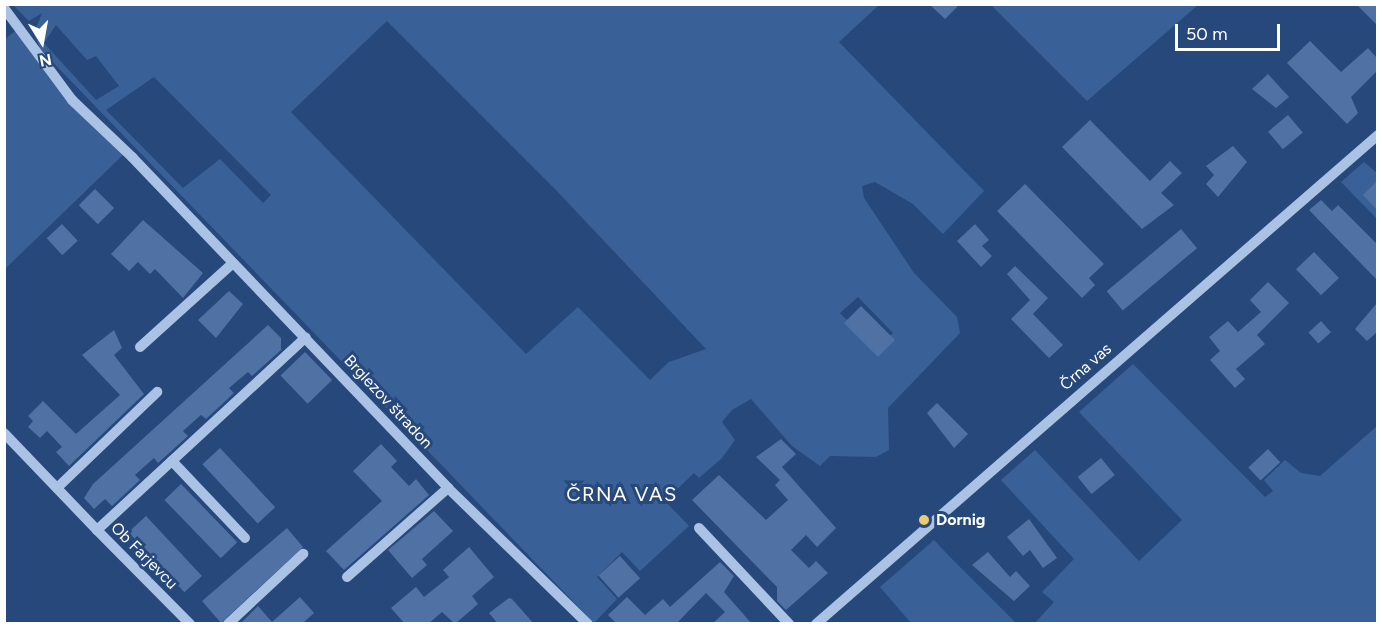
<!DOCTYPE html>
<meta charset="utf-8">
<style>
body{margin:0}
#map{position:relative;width:1382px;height:628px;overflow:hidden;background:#26487a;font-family:Figtree,sans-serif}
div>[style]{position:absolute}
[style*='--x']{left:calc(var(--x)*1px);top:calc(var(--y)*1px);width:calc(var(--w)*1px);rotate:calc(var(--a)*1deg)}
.green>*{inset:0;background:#3a6197}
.building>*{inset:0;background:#4f71a3;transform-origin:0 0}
.minor>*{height:10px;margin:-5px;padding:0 5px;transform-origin:5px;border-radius:5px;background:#aac2e4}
.dots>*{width:16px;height:16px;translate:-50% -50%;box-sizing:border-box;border:3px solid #26487a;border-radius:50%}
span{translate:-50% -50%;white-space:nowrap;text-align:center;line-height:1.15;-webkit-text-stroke:6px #26487a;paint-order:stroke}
.street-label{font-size:16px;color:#fff}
.poi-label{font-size:16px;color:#fff;font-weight:700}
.left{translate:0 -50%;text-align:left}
.quarter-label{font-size:20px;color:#fff;letter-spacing:1.5px}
.frame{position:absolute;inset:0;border:6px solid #fff;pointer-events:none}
.north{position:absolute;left:12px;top:12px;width:60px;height:60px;-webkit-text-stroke:4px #26487a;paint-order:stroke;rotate:169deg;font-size:16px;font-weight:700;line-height:24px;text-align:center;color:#fff}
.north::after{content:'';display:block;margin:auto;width:21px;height:27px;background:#fff;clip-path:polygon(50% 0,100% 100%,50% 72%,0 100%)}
.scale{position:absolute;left:1175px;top:24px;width:105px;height:27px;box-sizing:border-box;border:3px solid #fff;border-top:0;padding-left:8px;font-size:18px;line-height:21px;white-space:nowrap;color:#fff;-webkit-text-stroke:4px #26487a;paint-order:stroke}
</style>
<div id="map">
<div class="green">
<i style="clip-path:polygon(evenodd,13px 5px,879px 5px,839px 42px,984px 191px,943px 234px,913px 204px,875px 182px,862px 186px,864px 198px,914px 273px,957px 317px,960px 333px,888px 408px,889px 450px,876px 457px,830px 456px,820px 466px,792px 446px,751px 399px,732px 410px,722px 422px,735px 440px,722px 458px,699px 478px,694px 473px,665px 501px,689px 526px,640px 571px,622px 552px,597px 577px,617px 599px,594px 623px,40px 49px,34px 34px,42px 13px,29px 21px,13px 5px,387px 21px,554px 188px,706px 349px,669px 362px,650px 380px,578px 307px,526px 354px,291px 112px,387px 21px,13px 5px,56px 25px,87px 60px,96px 56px,119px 86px,96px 100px,44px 43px,56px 25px,13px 5px,154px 77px,271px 195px,263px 203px,220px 159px,183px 188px,106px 110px,154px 77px,13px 5px,858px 297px,893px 333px,874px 348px,840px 313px,858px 297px)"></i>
<i style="clip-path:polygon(991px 5px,1198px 5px,1087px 101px)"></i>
<i style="clip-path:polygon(18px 29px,125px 153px,5px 269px,5px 39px)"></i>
<i style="clip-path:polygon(1364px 162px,1377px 173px,1377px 219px,1341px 182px)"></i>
<i style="clip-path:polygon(1133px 364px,1265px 497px,1273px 491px,1264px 480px,1285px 460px,1301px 473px,1320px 476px,1377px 426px,1377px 623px,1035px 623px,1054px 602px,1042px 592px,1074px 559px,1001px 480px,1035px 450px,1139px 561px,1182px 520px,1079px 412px)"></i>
<i style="clip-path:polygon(934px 540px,949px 556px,1016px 623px,911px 623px,880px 587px)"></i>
</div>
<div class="building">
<i style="clip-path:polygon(929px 4px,960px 4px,945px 19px)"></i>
<i style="clip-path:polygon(1356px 4px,1377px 4px,1377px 25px)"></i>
<i style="clip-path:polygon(1310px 41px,1341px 72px,1368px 48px,1377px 58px,1377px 71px,1351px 97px,1358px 113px,1347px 124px,1287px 63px)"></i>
<i style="clip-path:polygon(1268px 74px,1289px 97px,1276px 108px,1252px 89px)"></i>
<i style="left:1288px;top:115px;width:23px;height:26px;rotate:50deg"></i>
<i style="clip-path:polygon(1090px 120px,1150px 181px,1170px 161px,1182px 173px,1161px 193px,1174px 205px,1142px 229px,1062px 147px)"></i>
<i style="clip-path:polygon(1233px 146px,1247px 162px,1218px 197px,1206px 184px,1214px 175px,1206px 166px)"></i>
<i style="clip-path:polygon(1377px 181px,1377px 210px,1363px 195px)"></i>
<i style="clip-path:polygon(1025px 184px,1104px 264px,1089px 278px,1095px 285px,1082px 298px,997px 211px)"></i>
<i style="left:95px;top:189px;width:27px;height:23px;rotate:45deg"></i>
<i style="clip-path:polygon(1321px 200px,1332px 211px,1338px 205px,1377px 244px,1377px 280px,1309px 210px)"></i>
<i style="clip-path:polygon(143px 220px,203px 273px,183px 298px,155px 269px,150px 274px,138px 262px,129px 271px,111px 254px)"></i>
<i style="left:62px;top:224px;width:23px;height:21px;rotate:47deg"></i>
<i style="clip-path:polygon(975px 224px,989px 240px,982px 246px,992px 256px,981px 267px,957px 241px)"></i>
<i style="left:1181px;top:229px;width:25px;height:97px;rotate:50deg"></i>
<i style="left:1314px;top:252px;width:36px;height:25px;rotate:46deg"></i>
<i style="clip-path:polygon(1015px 266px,1048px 298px,1033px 314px,1063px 345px,1049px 358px,1011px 319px,1030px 300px,1007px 274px)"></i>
<i style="clip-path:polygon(1268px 282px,1289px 303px,1257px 335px,1265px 344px,1236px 369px,1245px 379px,1235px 388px,1210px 360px,1220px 351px,1209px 337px,1228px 321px,1238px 332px,1261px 312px,1250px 300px)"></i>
<i style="clip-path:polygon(229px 291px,243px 304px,216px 338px,198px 320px)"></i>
<i style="clip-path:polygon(1377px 303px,1377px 332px,1367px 341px,1355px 329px)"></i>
<i style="left:861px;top:306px;width:48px;height:24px;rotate:45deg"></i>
<i style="left:1321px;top:321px;width:15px;height:17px;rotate:48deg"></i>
<i style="clip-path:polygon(268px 325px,281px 338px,281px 350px,252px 376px,248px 372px,229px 388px,234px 393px,206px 419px,201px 415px,183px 431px,188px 436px,158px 463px,154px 458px,135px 475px,140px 480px,112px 506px,105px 499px,94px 509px,84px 498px,93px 484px)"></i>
<i style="clip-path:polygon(114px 330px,122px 348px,114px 355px,144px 394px,69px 466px,56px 452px,62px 447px,47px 431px,40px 438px,28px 427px,33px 421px,28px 416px,43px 401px,76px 434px,120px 395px,82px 355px)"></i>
<i style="left:305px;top:352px;width:39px;height:34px;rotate:46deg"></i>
<i style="clip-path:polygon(937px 403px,968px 434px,954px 448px,927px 413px)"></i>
<i style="clip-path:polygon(781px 439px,796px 454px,782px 467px,836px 528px,817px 547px,806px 535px,791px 550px,809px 568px,816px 561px,828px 573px,786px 610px,777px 601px,777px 587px,692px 500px,719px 475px,766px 520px,788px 500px,775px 485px,780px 480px,756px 457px)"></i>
<i style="clip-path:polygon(381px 444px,397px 461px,391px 467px,409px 486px,416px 479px,429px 495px,344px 570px,326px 551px,382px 501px,353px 471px)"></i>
<i style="left:220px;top:448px;width:81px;height:24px;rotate:47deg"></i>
<i style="left:1268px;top:449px;width:18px;height:27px;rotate:47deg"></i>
<i style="left:1101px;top:458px;width:22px;height:30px;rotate:51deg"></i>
<i style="left:181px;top:484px;width:81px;height:23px;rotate:46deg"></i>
<i style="clip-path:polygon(434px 511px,453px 531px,422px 559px,427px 565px,412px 578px,388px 550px)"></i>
<i style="left:146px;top:516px;width:82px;height:24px;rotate:47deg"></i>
<i style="clip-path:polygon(1029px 519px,1057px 558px,1043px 568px,1030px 550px,1023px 556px,1007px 537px)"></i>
<i style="clip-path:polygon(287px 528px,303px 547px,221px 623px,202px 601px)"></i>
<i style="clip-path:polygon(469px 547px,494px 577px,472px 596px,478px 604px,455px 624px,442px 612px,428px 624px,405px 624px,391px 608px,416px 587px,424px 597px,449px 577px,443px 570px)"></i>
<i style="clip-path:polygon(988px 552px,1010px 577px,1016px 571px,1030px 586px,1014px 601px,972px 565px)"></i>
<i style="left:620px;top:556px;width:30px;height:29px;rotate:48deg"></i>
<i style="clip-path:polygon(720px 562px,734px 576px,724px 592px,752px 624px,712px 624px,725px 612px,706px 593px,676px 624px,617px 624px,608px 615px,627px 597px,645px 615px,663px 599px,670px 607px)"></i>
<i style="clip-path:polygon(300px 597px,314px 613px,302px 624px,240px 624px,258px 606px,272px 622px)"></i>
<i style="clip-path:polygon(509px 598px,512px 599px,534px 624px,498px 624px,489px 613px)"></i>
</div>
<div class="minor">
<i style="--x:4;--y:8;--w:114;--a:53.5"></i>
<i style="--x:72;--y:100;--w:83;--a:43.5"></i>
<i style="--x:132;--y:157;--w:458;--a:46.3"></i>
<i style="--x:448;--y:488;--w:195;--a:44.2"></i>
<i style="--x:140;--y:347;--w:125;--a:-42.1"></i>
<i style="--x:4;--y:433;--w:134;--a:46.2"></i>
<i style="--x:172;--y:461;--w:106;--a:46.5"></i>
<i style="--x:57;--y:488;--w:139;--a:-43.8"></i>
<i style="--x:699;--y:528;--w:132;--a:46.8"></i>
<i style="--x:347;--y:577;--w:135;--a:-41.4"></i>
<i style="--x:190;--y:624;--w:132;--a:-134.7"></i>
<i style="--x:97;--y:530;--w:284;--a:-42.7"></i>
<i style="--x:228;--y:624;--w:103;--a:-43"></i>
<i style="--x:816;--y:624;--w:745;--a:-41.03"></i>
</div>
<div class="dots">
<i style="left:924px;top:520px;background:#eccc70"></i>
</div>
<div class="street-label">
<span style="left:1086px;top:367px;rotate:-41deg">Črna vas</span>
<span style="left:388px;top:402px;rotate:47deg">Brglezov štradon</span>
<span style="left:144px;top:556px;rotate:45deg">Ob Farjevcu</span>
</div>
<div class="poi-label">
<span class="left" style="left:936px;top:520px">Dornig</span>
</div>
<div class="quarter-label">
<span style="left:622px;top:494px">ČRNA VAS</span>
</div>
<div class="frame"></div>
<div class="north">N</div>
<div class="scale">50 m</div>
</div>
